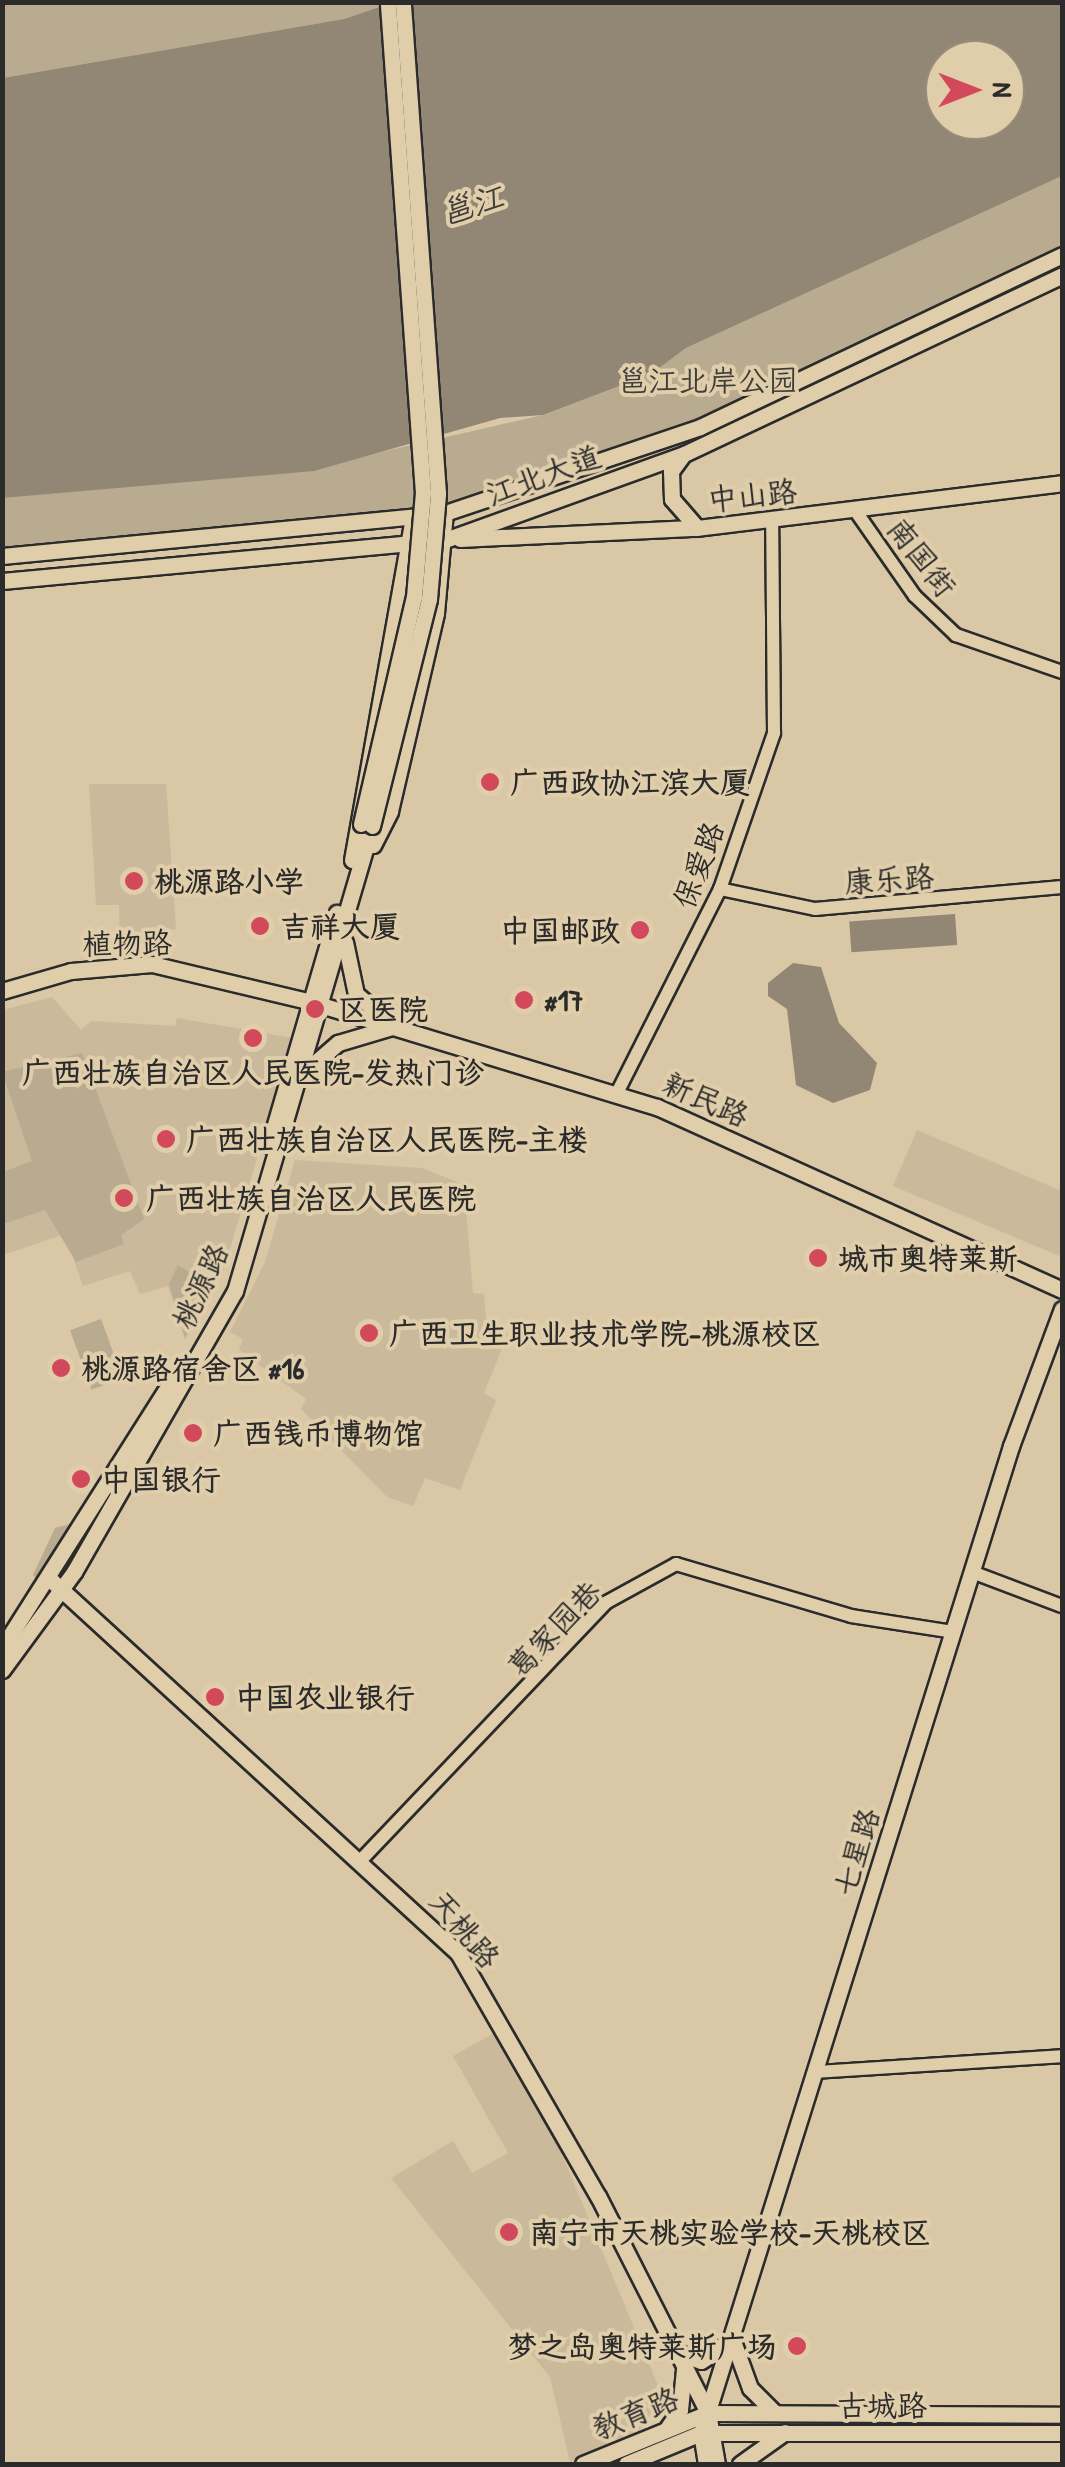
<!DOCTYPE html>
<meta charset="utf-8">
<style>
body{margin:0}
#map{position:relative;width:1065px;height:2467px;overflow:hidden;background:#d9c7a6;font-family:"Patrick Hand","LXGW WenKai TC",sans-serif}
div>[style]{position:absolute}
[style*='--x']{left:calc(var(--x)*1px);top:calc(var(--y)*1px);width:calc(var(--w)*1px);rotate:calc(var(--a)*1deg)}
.built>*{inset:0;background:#cab99b}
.green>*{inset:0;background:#b9ab8f;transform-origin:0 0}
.water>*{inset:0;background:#928774;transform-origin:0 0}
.roads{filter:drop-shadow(2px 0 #2b2b2b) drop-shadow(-2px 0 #2b2b2b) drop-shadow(0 2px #2b2b2b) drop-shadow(0 -2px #2b2b2b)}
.minor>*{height:12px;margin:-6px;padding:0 6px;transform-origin:6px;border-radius:6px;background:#e0ceab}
.major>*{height:15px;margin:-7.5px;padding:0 7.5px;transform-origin:7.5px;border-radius:7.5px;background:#e0ceab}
.bridges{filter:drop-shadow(2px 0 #2b2b2b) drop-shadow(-2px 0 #2b2b2b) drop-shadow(0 2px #2b2b2b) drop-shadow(0 -2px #2b2b2b)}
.major-bridge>*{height:15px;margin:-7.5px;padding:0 7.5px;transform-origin:7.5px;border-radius:7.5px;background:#e0ceab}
.dots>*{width:28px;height:28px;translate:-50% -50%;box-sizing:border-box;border:5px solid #e0ceab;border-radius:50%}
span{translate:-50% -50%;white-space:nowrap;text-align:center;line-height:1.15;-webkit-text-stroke:8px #e0ceab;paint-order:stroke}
.park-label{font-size:30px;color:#403e3a}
.street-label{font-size:30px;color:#2b2b2b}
.poi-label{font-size:30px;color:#2b2b2b;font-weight:700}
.left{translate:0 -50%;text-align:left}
.right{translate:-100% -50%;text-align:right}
.water-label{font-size:32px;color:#403d3a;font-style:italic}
.frame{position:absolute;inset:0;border:5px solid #2b2b2b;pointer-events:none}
.north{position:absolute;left:925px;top:40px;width:100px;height:100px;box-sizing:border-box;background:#e0ceab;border:2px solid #988d78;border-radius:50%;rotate:90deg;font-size:28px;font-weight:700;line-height:40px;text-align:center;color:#2b2b2b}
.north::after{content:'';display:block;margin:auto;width:35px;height:45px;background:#d1495b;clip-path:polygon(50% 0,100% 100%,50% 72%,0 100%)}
</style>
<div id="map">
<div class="built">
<i style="clip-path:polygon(166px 784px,176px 929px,167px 931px,167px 954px,120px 948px,119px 905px,96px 905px,89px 784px)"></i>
<i style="clip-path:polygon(52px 997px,81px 1030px,91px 1021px,175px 1026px,177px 1018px,293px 1038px,223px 1272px,185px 1340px,168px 1286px,140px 1294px,130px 1271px,83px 1286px,65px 1234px,3px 1255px,2px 1010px)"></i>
<i style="clip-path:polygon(917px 1130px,1062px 1191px,1062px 1257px,893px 1186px)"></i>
<i style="clip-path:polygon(295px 1160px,422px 1168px,464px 1185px,473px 1293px,484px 1294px,486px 1318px,508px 1334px,484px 1393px,496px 1400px,460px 1490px,425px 1478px,413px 1506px,387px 1497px,301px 1409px,306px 1399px,239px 1350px,243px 1339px,230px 1332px,265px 1262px)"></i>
<i style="clip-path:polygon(496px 2032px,543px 2109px,657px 2383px,653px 2413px,637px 2433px,570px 2462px,550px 2377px,391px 2178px,453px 2141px,472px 2173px,508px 2153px,453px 2056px)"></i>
</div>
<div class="green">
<i style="clip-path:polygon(2px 3px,391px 3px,344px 19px,3px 78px)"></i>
<i style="clip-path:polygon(1062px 176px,1062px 255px,700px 427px,445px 513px,3px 556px,3px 498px,293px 472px,543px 415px,651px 374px,686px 348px)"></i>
<i style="clip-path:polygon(82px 1053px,144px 1219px,121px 1235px,124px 1244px,76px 1262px,45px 1210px,3px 1224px,3px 1172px,32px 1161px,2px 1072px)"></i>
<i style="clip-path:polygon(178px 1265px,214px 1287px,185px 1337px,169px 1284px)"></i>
<i style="left:101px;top:1319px;width:63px;height:33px;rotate:70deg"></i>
<i style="clip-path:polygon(70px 1524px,77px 1528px,41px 1583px,33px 1575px,55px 1528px)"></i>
</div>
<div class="water">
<i style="clip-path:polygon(evenodd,391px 3px,1062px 3px,1062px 176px,686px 348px,651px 374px,543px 415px,500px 418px,314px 471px,3px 498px,3px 78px,344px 19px,391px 3px,945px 60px,1005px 60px,1005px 120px,945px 120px,945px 60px)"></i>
<i style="left:955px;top:914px;width:31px;height:106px;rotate:86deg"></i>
<i style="clip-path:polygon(793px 963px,821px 967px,839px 1023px,877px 1063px,870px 1090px,833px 1103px,796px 1085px,787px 1009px,768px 996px,768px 983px)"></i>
</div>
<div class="roads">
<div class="minor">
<i style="--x:857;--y:513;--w:101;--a:55.1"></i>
<i style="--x:915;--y:596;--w:57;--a:43.6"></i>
<i style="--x:956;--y:635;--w:112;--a:19.2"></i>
<i style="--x:720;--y:889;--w:97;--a:11.9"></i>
<i style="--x:815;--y:909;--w:248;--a:-5.1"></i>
<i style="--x:617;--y:1093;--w:229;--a:-63.2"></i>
<i style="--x:720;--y:889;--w:165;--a:-70.9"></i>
<i style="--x:774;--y:733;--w:212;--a:-90.5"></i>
<i style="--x:972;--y:1572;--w:96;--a:20.7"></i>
<i style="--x:361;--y:1860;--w:356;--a:-46.4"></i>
<i style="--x:607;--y:1602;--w:79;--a:-28.8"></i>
<i style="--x:676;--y:1564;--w:183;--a:16.5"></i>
<i style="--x:851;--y:1616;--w:103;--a:8.9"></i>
<i style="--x:816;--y:2072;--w:247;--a:-3.7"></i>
</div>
<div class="major">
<i style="--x:682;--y:456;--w:19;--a:126"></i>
<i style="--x:671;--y:471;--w:28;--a:88"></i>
<i style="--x:672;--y:499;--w:38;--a:49"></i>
<i style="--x:460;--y:539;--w:237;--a:-2.7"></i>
<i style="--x:697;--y:528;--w:368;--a:-7"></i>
<i style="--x:2;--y:556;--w:445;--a:-5.5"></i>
<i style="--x:445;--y:513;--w:269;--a:-18.6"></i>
<i style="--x:700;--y:427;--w:401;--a:-25.4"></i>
<i style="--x:2;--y:581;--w:445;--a:-5.3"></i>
<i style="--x:445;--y:540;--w:254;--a:-19.8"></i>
<i style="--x:684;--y:454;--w:418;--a:-25.3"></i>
<i style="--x:373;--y:845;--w:38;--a:-63"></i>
<i style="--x:390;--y:811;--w:203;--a:-76.9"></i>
<i style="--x:436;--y:613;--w:100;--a:-84.9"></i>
<i style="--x:352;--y:860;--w:347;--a:-79.9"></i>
<i style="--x:345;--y:942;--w:53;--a:78.1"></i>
<i style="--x:356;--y:994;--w:38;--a:40"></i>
<i style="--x:2;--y:991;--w:72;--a:-16.2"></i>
<i style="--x:71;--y:971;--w:81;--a:-4.9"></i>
<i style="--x:152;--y:964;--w:163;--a:13.4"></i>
<i style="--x:311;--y:1002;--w:362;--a:16.9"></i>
<i style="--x:657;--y:1107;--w:444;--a:24.3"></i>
<i style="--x:308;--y:1069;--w:40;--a:-41"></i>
<i style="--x:338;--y:1043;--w:56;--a:-16.5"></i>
<i style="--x:269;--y:1145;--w:242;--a:-73.7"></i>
<i style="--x:52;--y:1581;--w:551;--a:42.5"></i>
<i style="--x:458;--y:1953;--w:280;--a:60.1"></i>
<i style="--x:598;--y:2196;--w:243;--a:63.1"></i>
<i style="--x:708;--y:2413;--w:52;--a:80"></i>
<i style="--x:2;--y:1648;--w:321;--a:-57.6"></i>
<i style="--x:2;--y:1670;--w:122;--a:-53.7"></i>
<i style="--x:74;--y:1572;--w:324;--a:-60.2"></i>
<i style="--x:235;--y:1291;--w:485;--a:-73.6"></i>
<i style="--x:733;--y:2341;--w:50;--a:70.1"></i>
<i style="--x:750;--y:2388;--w:35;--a:45"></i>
<i style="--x:679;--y:2353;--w:23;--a:20"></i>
<i style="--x:701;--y:2361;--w:31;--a:-33"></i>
<i style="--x:668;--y:2427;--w:21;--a:-55"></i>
<i style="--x:680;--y:2410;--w:41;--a:-84.4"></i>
<i style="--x:583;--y:2464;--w:135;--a:-22.2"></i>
<i style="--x:708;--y:2413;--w:354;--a:0.3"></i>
<i style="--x:626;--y:2464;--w:81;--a:-22.5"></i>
<i style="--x:701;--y:2433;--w:361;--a:0"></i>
<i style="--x:706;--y:2464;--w:31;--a:-99"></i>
<i style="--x:701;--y:2433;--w:1035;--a:-72.56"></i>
<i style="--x:1011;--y:1446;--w:146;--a:-69.6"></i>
<i style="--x:740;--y:2464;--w:55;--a:-35.4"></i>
</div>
</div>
<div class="bridges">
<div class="major-bridge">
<i style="--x:361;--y:824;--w:233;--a:-76.9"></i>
<i style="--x:414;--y:597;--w:104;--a:-85.1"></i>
<i style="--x:423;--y:493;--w:492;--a:-94.1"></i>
<i style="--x:372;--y:826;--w:234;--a:-75.9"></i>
<i style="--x:429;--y:599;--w:106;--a:-85.1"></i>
<i style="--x:438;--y:493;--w:492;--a:-94.1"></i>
</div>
</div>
<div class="dots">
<i style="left:490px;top:782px;background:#d1495b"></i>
<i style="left:134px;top:881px;background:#d1495b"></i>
<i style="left:260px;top:926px;background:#d1495b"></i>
<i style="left:640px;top:930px;background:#d1495b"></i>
<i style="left:524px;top:1000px;background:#d1495b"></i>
<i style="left:315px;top:1009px;background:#d1495b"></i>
<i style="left:253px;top:1038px;background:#d1495b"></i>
<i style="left:166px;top:1139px;background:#d1495b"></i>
<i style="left:124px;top:1198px;background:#d1495b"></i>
<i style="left:818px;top:1258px;background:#d1495b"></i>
<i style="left:369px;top:1333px;background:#d1495b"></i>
<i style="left:61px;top:1368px;background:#d1495b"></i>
<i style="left:193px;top:1433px;background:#d1495b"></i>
<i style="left:81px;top:1479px;background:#d1495b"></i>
<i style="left:215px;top:1697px;background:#d1495b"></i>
<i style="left:509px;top:2232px;background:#d1495b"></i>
<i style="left:797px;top:2346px;background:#d1495b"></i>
</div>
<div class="park-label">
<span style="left:708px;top:380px">邕江北岸公园</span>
</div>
<div class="street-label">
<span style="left:543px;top:475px;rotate:-20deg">江北大道</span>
<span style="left:752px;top:495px;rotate:-6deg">中山路</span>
<span style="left:922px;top:557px;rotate:52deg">南国街</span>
<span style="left:698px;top:865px;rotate:-69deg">保爱路</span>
<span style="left:889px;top:879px;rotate:-4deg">康乐路</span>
<span style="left:127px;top:943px;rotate:-1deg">植物路</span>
<span style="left:706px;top:1099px;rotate:24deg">新民路</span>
<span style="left:200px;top:1286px;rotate:-65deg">桃源路</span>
<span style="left:554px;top:1629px;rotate:-46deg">葛家园巷</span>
<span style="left:856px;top:1852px;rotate:-73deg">七星路</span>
<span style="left:465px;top:1929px;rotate:50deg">天桃路</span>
<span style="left:882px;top:2405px">古城路</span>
<span style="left:635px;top:2413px;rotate:-22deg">教育路</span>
</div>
<div class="poi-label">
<span class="left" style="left:510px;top:782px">广西政协江滨大厦</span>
<span class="left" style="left:154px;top:881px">桃源路小学</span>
<span class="left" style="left:280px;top:926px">吉祥大厦</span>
<span class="right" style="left:620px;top:930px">中国邮政</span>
<span class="left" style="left:544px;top:1000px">#17</span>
<span class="left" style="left:338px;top:1009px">区医院</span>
<span style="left:253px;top:1072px">广西壮族自治区人民医院-发热门诊</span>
<span class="left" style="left:186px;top:1139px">广西壮族自治区人民医院-主楼</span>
<span class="left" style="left:146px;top:1198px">广西壮族自治区人民医院</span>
<span class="left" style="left:838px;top:1258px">城市奥特莱斯</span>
<span class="left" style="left:389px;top:1333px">广西卫生职业技术学院-桃源校区</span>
<span class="left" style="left:81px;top:1368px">桃源路宿舍区 #16</span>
<span class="left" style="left:213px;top:1433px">广西钱币博物馆</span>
<span class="left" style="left:101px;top:1479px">中国银行</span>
<span class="left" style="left:235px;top:1697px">中国农业银行</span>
<span class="left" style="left:529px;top:2232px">南宁市天桃实验学校-天桃校区</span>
<span class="right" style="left:777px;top:2346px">梦之岛奥特莱斯广场</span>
</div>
<div class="water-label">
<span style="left:472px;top:205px;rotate:-17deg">邕江</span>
</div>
<div class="frame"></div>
<div class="north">N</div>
</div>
